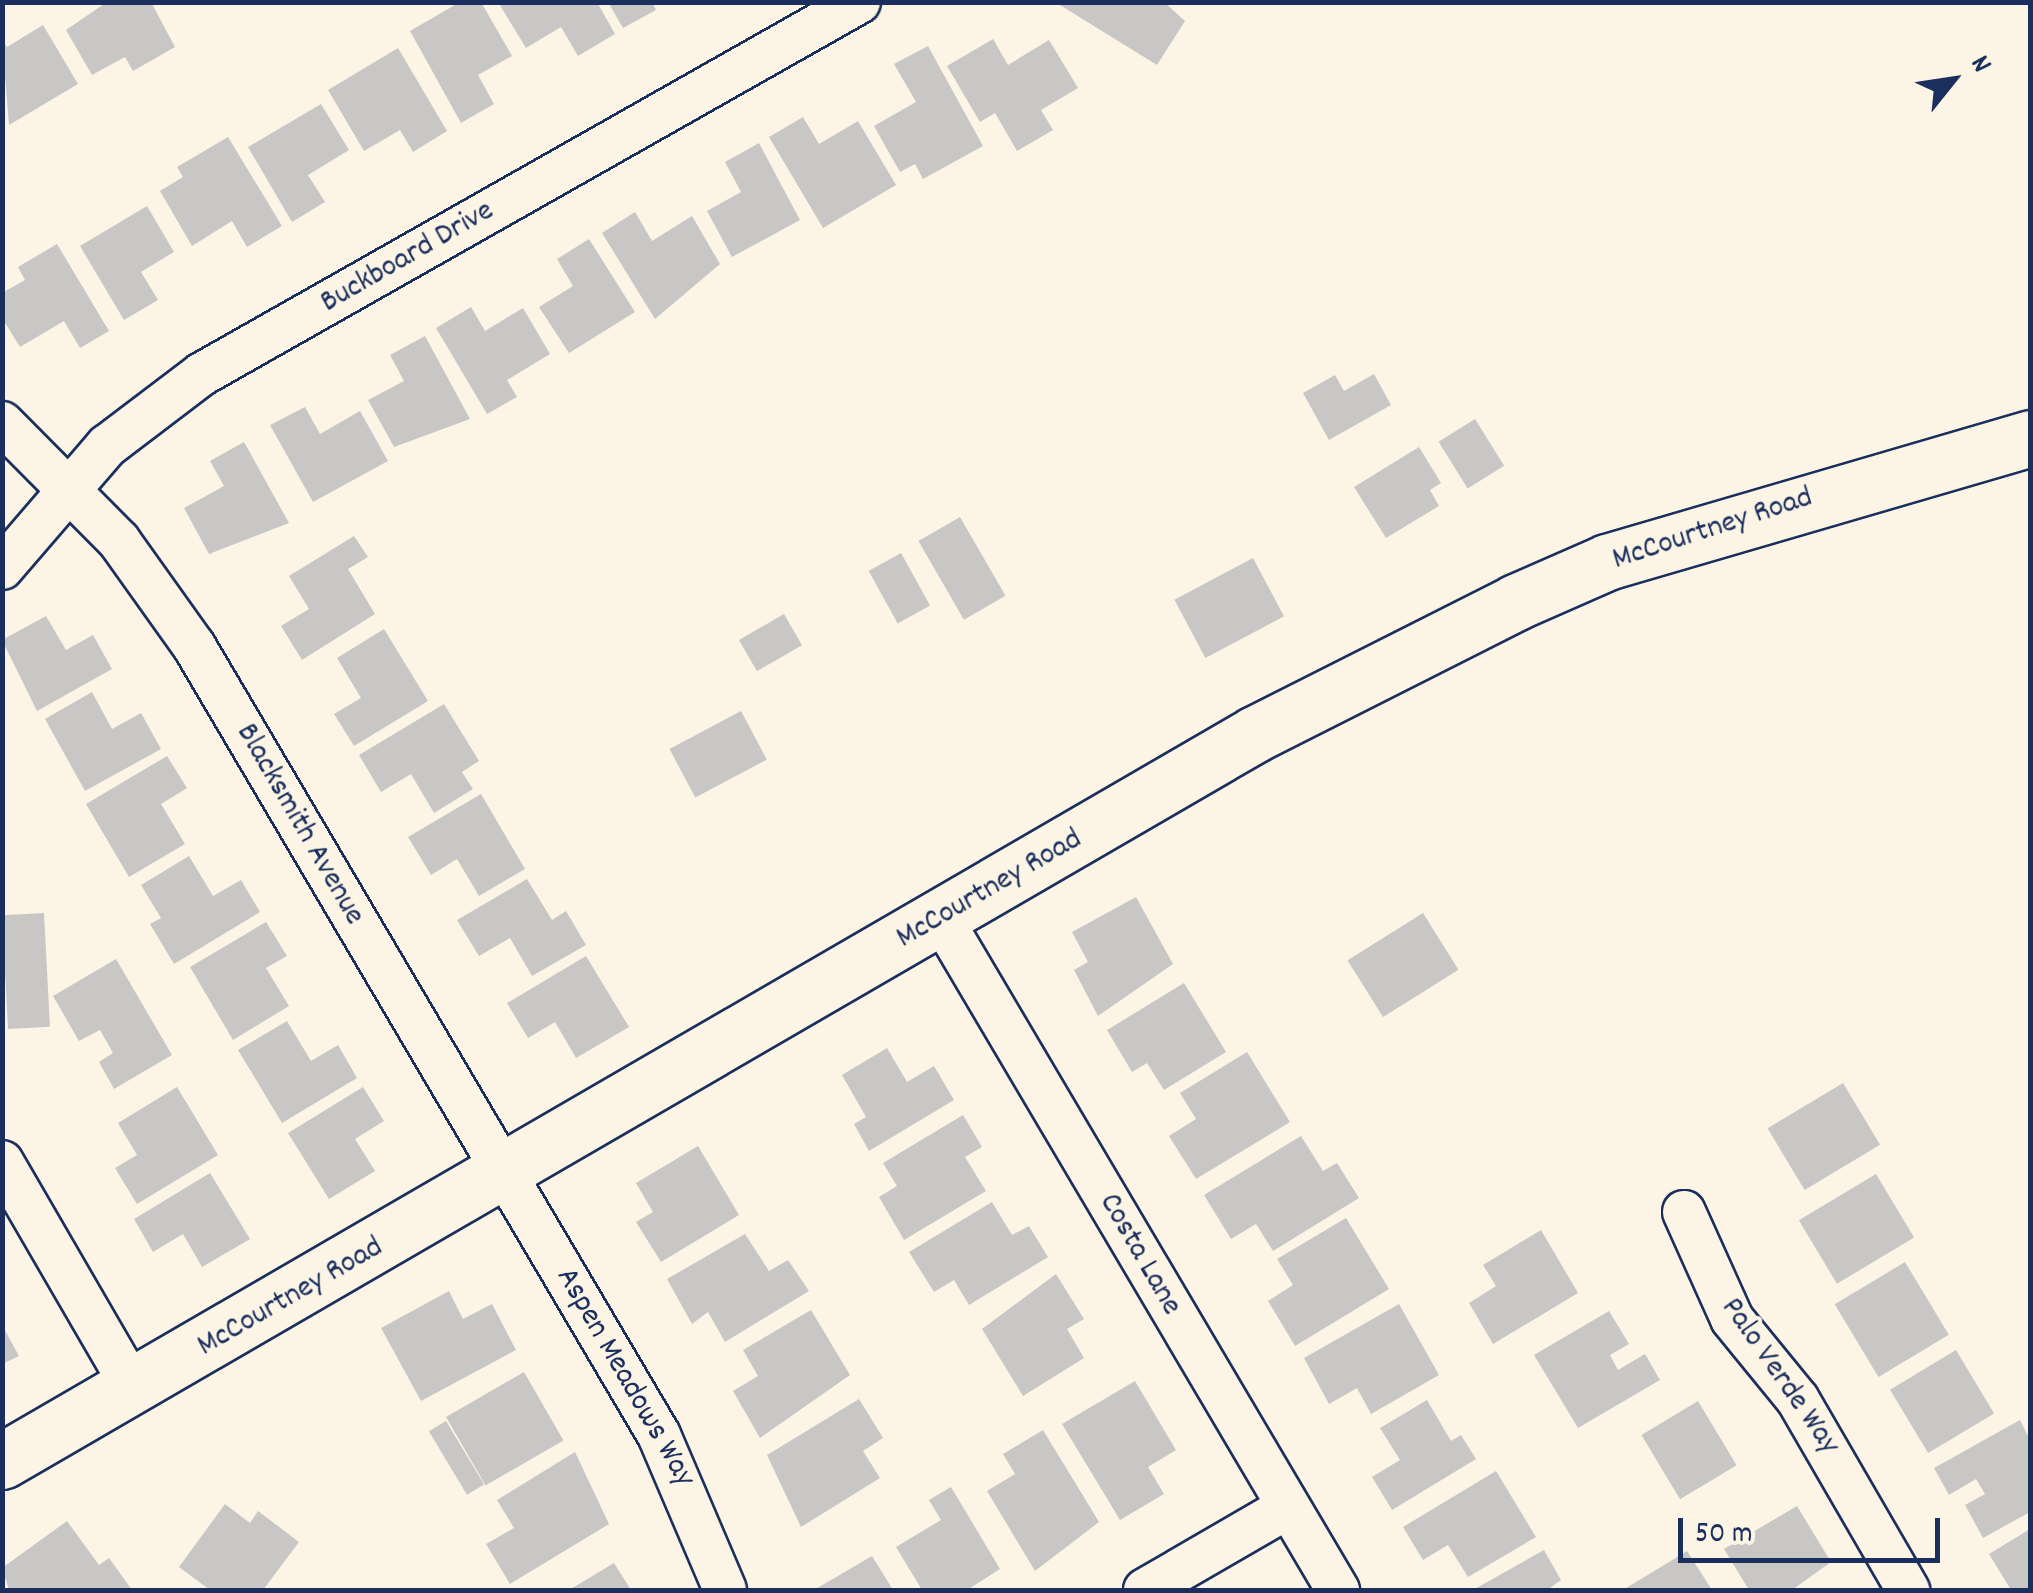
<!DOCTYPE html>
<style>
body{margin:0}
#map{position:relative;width:2033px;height:1593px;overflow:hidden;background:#fcf5e5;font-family:Dekko,sans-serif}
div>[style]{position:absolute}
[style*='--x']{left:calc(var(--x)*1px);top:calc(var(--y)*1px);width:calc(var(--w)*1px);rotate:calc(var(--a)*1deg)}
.building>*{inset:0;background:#c8c7c6;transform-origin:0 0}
.roads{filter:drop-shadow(2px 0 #1b2f5e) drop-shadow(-2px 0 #1b2f5e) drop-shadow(0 2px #1b2f5e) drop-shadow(0 -2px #1b2f5e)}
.street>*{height:42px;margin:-21px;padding:0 21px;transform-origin:21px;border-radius:21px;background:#fcf5e5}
.secondary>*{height:55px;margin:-27.5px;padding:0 27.5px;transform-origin:27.5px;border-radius:27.5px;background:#fcf5e5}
span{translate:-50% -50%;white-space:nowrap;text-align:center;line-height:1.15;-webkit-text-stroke:8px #fcf5e5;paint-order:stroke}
.street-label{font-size:32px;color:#1b2f5e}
.frame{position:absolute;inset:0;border:5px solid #1b2f5e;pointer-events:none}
.north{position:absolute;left:1903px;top:30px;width:100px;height:100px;-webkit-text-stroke:8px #fcf5e5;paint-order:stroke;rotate:60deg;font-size:28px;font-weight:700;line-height:40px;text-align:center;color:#1b2f5e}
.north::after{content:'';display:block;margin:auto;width:35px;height:45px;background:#1b2f5e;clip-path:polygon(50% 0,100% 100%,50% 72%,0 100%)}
.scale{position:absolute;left:1678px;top:1518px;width:262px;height:45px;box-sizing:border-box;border:5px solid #1b2f5e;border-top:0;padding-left:12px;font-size:30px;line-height:35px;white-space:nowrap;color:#1b2f5e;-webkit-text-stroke:8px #fcf5e5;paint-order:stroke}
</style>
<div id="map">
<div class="building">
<i style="clip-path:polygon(107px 2px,151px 2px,175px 47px,133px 71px,125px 57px,92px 75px,66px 30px)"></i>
<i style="clip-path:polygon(460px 2px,481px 2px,512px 56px,478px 75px,494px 104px,461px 123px,410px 31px)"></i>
<i style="clip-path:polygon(498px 2px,597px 2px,615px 34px,578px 56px,561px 27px,526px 48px)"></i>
<i style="clip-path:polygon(608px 2px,652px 2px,656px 10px,623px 28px)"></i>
<i style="clip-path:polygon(1055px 2px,1164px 2px,1185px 21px,1157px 65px)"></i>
<i style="clip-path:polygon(43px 25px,78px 84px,9px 125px,2px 39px,7px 47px)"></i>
<i style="clip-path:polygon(993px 39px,1008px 65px,1049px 40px,1078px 88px,1041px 110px,1053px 130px,1017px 151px,995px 113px,980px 122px,947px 66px)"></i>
<i style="clip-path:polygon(928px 46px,983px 146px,923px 179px,915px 164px,900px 172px,874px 126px,916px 102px,894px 64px)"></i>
<i style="clip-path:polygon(398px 48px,447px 131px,413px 152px,400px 130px,364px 151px,328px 90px)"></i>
<i style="clip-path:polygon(321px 104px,349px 150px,308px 175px,325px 202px,292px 222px,248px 147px)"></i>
<i style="clip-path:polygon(803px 117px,819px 144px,858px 121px,896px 185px,823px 228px,769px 137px)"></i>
<i style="clip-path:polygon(228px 137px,282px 226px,247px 247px,232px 221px,192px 246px,160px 191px,183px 177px,177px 167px)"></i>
<i style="clip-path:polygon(759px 143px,800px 220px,732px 257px,707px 211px,741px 192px,725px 162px)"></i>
<i style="clip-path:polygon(147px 206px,174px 252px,141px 272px,158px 300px,124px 320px,80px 246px)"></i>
<i style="clip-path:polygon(635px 212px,652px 241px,692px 216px,720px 264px,655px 319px,602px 233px)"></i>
<i style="clip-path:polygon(589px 239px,635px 312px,569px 353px,539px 307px,573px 286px,557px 259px)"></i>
<i style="clip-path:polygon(57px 244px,109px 331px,80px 348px,64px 321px,20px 347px,2px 318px,2px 293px,25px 280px,18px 267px)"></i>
<i style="clip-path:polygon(471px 307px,485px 331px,523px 308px,550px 354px,507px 380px,517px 397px,487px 414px,436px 328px)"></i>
<i style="clip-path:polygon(425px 336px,470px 419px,394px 447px,368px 400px,404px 381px,390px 355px)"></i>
<i style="clip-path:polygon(1374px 374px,1391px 405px,1329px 440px,1303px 393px,1335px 375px,1344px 391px)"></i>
<i style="clip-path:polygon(305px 407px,320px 434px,360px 411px,388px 461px,313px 502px,270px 425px)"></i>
<i style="left:1475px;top:419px;width:55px;height:43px;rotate:58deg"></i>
<i style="clip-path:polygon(244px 442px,289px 523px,209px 554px,184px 508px,224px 486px,210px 461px)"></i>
<i style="clip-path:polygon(1419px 447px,1441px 483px,1430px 490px,1439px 506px,1386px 538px,1354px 487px)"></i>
<i style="left:960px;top:517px;width:91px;height:48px;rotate:60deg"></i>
<i style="clip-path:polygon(354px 536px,368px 557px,348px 569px,375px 614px,302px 660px,281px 626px,309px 609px,289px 576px)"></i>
<i style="left:901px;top:553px;width:60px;height:37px;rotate:61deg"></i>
<i style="left:1253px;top:558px;width:66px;height:89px;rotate:62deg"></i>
<i style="left:784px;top:614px;width:36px;height:52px;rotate:60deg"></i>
<i style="clip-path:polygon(46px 616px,66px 650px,93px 635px,112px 669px,37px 711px,2px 640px)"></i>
<i style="clip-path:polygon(384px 629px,428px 701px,354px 746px,334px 714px,361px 698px,337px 658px)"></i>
<i style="clip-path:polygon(92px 692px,112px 729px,141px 713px,161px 749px,85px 791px,45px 719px)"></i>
<i style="clip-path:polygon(444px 704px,479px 761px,462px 772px,473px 789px,434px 813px,411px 774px,381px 792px,359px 755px)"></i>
<i style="left:741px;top:711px;width:55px;height:81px;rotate:62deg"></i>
<i style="clip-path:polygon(167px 756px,187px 788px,161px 804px,185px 844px,129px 877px,86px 804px)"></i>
<i style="clip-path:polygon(481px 794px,525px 869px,479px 896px,457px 859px,431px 875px,408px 837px)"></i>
<i style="clip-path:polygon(189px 856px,213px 896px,241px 880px,260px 912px,174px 964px,150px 924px,161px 918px,141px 885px)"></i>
<i style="clip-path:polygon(527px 879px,552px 920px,566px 911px,586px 945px,532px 976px,510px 938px,479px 956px,457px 920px)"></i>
<i style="clip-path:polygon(1136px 897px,1173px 964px,1098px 1016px,1074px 970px,1088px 962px,1072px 932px)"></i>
<i style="left:44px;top:913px;width:114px;height:42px;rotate:87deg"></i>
<i style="left:1423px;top:913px;width:67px;height:89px;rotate:58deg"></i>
<i style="clip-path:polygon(266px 922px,287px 956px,266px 968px,289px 1006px,233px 1040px,190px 967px)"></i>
<i style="clip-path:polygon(586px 956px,629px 1027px,576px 1058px,555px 1022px,528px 1038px,507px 1003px)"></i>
<i style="clip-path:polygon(116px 959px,172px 1055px,114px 1089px,99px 1062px,113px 1053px,100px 1030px,79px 1041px,53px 996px)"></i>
<i style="clip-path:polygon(1184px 983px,1226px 1052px,1164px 1090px,1147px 1063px,1132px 1072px,1107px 1030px)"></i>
<i style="clip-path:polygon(287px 1021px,311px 1061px,338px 1045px,357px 1078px,282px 1123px,238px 1050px)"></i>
<i style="clip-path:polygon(887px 1048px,907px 1082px,934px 1066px,954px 1100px,869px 1151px,854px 1124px,866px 1117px,842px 1075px)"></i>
<i style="clip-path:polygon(1247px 1052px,1290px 1122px,1196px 1179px,1169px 1136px,1196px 1119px,1180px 1093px)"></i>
<i style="left:1843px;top:1083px;width:72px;height:88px;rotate:59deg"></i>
<i style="clip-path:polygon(177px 1087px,218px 1155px,137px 1204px,115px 1168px,137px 1155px,118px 1123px)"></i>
<i style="clip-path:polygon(363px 1087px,384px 1121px,355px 1139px,375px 1171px,329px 1199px,288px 1133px)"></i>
<i style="clip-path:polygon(963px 1115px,982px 1147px,965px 1157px,986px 1191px,904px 1240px,879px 1197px,897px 1186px,883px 1163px)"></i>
<i style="clip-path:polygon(1301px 1136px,1323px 1171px,1337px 1163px,1359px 1198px,1273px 1251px,1256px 1224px,1231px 1239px,1204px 1195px)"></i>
<i style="clip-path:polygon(698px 1146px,739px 1215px,661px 1262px,636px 1222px,653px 1212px,636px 1183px)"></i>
<i style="clip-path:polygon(210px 1173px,250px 1239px,202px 1267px,183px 1234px,153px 1252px,134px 1219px)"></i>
<i style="left:1876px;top:1174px;width:74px;height:90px;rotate:59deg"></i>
<i style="clip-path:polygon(992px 1202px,1012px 1235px,1029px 1226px,1048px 1257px,969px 1305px,954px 1280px,934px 1292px,909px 1252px)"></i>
<i style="clip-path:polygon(1346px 1218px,1389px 1289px,1295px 1346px,1268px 1301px,1293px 1285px,1277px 1259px)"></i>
<i style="clip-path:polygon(1541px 1230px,1578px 1293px,1493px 1344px,1469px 1303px,1496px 1286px,1483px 1265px)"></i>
<i style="clip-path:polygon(745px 1234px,769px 1271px,788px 1260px,809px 1291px,725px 1342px,708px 1312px,692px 1324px,667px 1279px)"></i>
<i style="left:1905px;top:1262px;width:85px;height:82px;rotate:59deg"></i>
<i style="clip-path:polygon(1056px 1274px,1084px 1319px,1067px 1329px,1084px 1358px,1023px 1396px,982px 1329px)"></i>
<i style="clip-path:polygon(449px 1291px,463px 1319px,492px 1304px,516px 1350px,421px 1401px,381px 1328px)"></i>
<i style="clip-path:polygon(1399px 1304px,1439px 1375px,1371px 1414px,1357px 1388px,1329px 1404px,1304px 1358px)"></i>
<i style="clip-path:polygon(811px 1310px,850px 1375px,760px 1438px,733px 1391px,758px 1376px,743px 1350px)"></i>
<i style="clip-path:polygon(1609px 1311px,1629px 1344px,1610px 1355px,1618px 1370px,1645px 1354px,1660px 1380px,1578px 1428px,1534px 1355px)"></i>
<i style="clip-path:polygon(2px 1325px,19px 1356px,2px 1364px)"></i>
<i style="left:1956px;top:1350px;width:74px;height:77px;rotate:59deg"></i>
<i style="left:524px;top:1372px;width:79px;height:90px;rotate:60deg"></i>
<i style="clip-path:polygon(1135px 1381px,1176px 1450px,1148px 1467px,1164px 1494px,1120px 1520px,1062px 1424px)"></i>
<i style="clip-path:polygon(859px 1399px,883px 1438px,863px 1451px,880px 1478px,801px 1527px,767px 1455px)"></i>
<i style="clip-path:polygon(1427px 1400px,1451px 1441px,1461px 1435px,1476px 1459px,1392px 1510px,1372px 1477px,1400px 1460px,1380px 1428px)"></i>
<i style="left:1698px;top:1401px;width:75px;height:66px;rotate:59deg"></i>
<i style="clip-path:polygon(2020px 1420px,2030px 1440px,2030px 1512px,1983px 1538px,1965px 1505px,1985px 1494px,1976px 1479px,1949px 1495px,1934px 1468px)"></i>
<i style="left:446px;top:1421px;width:74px;height:20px;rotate:59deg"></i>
<i style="clip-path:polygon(1043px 1430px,1099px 1522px,1035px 1571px,987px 1491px,1015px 1474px,1003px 1454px)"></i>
<i style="clip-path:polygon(575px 1452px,609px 1524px,510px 1584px,486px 1544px,514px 1528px,497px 1500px)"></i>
<i style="clip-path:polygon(1496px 1471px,1536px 1537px,1468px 1577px,1448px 1545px,1423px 1560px,1403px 1527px)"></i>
<i style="clip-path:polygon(951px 1487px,1000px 1569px,967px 1590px,922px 1590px,896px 1547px,941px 1520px,929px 1500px)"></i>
<i style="clip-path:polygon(225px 1504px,250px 1523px,258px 1511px,299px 1542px,263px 1590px,210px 1590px,179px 1567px)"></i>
<i style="clip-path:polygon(1797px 1506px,1831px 1562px,1792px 1590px,1749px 1590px,1724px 1549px)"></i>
<i style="clip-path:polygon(67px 1521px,99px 1565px,109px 1558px,132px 1590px,9px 1590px,2px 1568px)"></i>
<i style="clip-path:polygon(2030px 1529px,2030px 1590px,2011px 1590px,1989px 1554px)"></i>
<i style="clip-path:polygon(1544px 1550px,1561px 1580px,1547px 1590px,1473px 1590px)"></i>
<i style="clip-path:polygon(1687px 1551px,1712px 1590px,1623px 1590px)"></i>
<i style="clip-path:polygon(872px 1556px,893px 1590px,814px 1590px)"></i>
<i style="clip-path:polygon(614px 1563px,631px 1590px,569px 1590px)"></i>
</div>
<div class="roads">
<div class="street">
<i style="--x:2;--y:423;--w:166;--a:45.2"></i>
<i style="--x:119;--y:541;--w:129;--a:54.5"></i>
<i style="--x:194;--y:646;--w:916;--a:59.49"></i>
<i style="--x:659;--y:1435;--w:168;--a:66.9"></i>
<i style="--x:2;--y:568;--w:161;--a:-49.3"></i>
<i style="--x:107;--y:446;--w:119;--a:-37.2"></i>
<i style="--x:202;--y:374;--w:755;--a:-29.52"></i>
<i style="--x:941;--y:918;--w:781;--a:59.43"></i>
<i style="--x:2;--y:1162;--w:263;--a:59.9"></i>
<i style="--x:1684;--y:1212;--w:117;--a:65.8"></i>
<i style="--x:1732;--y:1319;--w:104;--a:50.8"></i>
<i style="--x:1798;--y:1400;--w:220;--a:59.9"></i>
<i style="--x:1145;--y:1590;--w:165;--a:-30.1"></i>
</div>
<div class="secondary">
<i style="--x:2;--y:1461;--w:1449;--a:-30.12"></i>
<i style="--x:1255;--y:734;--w:292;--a:-26.8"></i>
<i style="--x:1516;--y:602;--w:99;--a:-23.7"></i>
<i style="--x:1607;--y:562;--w:441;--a:-16.3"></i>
</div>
</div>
<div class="street-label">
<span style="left:408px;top:258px;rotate:-30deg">Buckboard Drive</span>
<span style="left:1713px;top:530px;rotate:-18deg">McCourtney Road</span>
<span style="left:299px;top:825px;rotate:60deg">Blacksmith Avenue</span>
<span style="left:990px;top:890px;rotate:-30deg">McCourtney Road</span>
<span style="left:1139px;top:1255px;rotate:60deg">Costa Lane</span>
<span style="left:291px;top:1298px;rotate:-30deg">McCourtney Road</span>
<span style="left:1779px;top:1377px;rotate:55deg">Palo Verde Way</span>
<span style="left:624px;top:1378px;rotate:60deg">Aspen Meadows Way</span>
</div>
<div class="frame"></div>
<div class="north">N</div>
<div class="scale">50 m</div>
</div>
